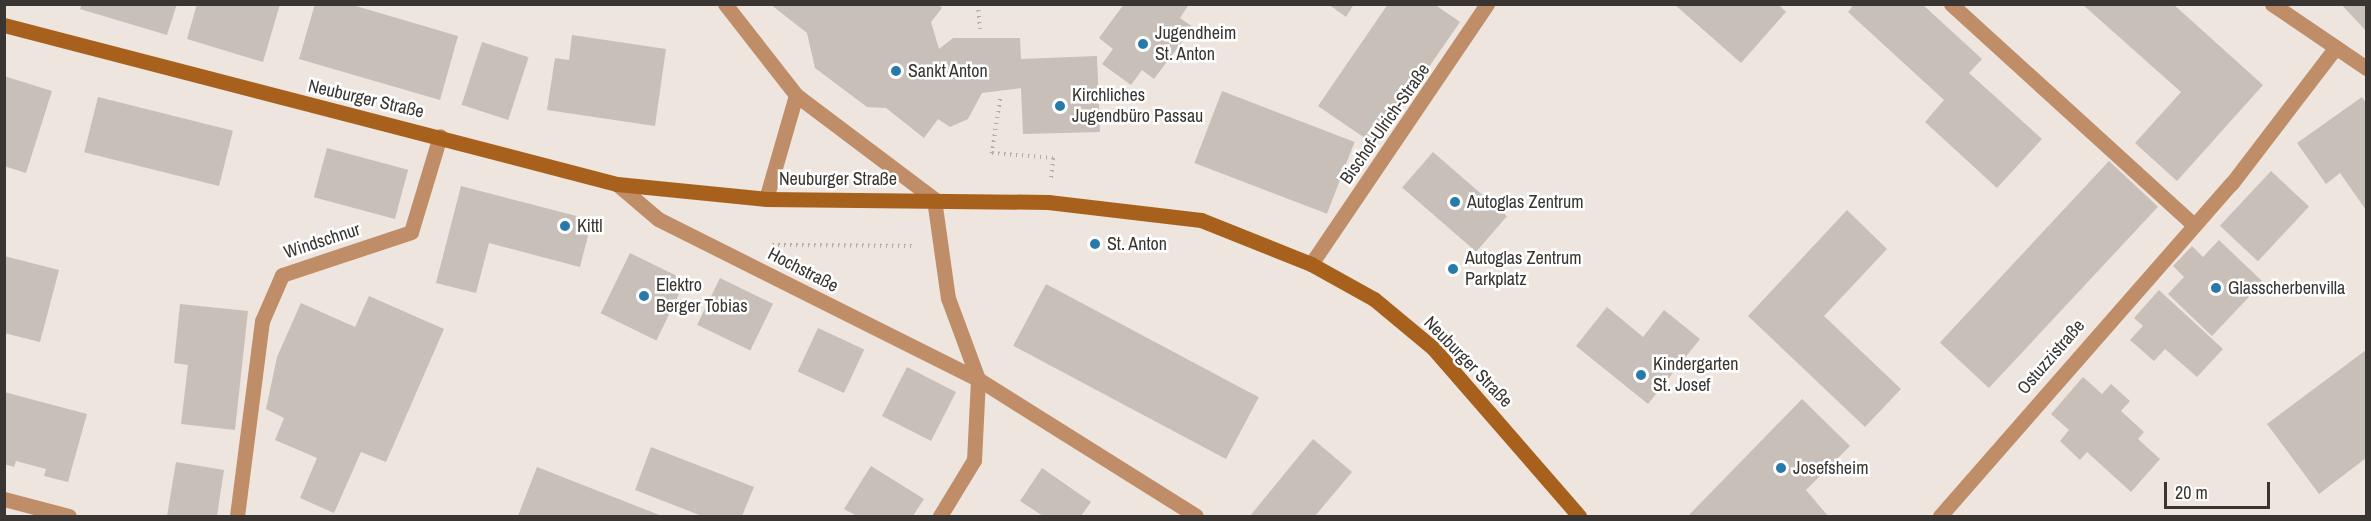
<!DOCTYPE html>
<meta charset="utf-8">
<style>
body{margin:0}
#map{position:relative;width:2371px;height:521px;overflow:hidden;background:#eee5df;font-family:"Archivo Narrow",sans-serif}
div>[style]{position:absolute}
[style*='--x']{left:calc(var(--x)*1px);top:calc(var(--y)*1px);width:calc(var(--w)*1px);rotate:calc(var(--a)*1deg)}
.building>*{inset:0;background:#c8bfb8;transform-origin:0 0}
.path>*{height:4px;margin-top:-2px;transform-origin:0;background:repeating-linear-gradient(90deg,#b3aca7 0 1.5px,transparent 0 6px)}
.lane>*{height:15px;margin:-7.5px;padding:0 7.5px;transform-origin:7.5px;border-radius:7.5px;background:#bf8e68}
.street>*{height:15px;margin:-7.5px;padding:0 7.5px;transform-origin:7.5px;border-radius:7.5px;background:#bf8e68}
.secondary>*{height:15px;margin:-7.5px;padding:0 7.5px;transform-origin:7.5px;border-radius:7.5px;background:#a7611d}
.dots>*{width:16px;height:16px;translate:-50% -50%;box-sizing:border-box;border:3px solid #fff;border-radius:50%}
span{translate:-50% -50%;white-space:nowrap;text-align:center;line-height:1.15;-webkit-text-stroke:5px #fff;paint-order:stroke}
.poi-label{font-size:18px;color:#383532}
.left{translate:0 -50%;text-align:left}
.street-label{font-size:18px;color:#383532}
.frame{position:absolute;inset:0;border:6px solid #383532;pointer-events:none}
.scale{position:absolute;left:2164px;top:482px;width:106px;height:27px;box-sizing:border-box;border:3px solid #383532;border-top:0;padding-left:8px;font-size:18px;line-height:21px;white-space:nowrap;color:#383532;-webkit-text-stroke:4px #fff;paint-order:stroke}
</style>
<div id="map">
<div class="building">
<i style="clip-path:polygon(82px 4px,177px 4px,167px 35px,80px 9px)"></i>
<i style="clip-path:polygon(197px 4px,280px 4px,263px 62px,187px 39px)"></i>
<i style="clip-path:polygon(315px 4px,349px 4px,458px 36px,440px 100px,299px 59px)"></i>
<i style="clip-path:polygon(770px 4px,938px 4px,942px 8px,931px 22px,939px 49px,953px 38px,1020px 38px,1021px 59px,1097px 56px,1100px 132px,1023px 134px,1021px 88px,982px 93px,968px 119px,950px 127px,938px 119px,924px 138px,886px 108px,867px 107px,815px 68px,807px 33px)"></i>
<i style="clip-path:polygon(1124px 4px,1189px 4px,1180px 18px,1193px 27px,1154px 79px,1142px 70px,1131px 85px,1102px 64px,1113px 49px,1099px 38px)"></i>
<i style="clip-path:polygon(1328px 4px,1354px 4px,1346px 17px)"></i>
<i style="clip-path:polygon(1388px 4px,1434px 4px,1460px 22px,1375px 145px,1318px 106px)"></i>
<i style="clip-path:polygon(1674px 4px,1778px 4px,1786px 12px,1741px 63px)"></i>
<i style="clip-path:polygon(1854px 4px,1922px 4px,1982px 59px,1969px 73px,2042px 139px,1997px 188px,1925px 122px,1944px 100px,1848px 12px)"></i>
<i style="clip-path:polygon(2082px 4px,2173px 4px,2263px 85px,2177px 181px,2135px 143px,2181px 92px)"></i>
<i style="clip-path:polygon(2341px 4px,2366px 4px,2366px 31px)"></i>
<i style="clip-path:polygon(572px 35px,666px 49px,655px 126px,547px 110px,555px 58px,569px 60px)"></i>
<i style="left:482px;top:42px;width:49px;height:66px;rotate:18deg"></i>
<i style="clip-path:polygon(4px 76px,52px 91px,26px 173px,4px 166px)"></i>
<i style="left:1222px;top:91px;width:142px;height:77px;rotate:21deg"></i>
<i style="left:98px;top:97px;width:139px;height:57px;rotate:14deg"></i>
<i style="clip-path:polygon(2362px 97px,2366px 103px,2366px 210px,2340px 173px,2326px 184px,2297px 143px)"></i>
<i style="left:327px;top:148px;width:84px;height:51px;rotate:15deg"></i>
<i style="left:1433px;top:152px;width:98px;height:47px;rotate:41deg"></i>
<i style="left:2109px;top:161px;width:67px;height:248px;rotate:43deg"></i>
<i style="left:2271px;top:171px;width:52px;height:75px;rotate:43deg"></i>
<i style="clip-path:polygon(461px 186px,592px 220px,580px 267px,489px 243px,476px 293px,436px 283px)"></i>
<i style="clip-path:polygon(1847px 210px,1887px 249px,1824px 316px,1901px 389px,1865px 427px,1748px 316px)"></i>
<i style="clip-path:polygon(2219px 240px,2263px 282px,2212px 336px,2168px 294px,2184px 277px,2173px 266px,2192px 246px,2203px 257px)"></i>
<i style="left:630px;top:253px;width:62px;height:67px;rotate:26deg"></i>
<i style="clip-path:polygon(4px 256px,59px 270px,40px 342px,4px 333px)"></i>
<i style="left:720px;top:278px;width:59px;height:52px;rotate:26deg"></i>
<i style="left:1046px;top:284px;width:241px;height:70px;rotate:28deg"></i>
<i style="clip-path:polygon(2159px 290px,2223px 349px,2197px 377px,2165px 349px,2154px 361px,2130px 340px,2143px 326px,2134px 318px)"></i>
<i style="clip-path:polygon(369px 296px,444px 329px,386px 462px,361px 452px,334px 513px,300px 498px,317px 458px,275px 440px,284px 418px,266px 409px,277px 357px,301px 303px,355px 327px)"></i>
<i style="clip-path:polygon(180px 304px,248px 311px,235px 430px,181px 424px,188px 365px,174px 363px)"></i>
<i style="clip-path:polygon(1607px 307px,1643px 337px,1664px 310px,1700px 339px,1648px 404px,1576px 346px)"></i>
<i style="left:818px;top:328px;width:51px;height:48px;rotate:25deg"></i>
<i style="clip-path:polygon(2366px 350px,2366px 458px,2319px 494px,2267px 424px)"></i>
<i style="left:907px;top:367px;width:55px;height:55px;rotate:27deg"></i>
<i style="clip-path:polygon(2083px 377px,2102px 394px,2111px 384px,2130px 401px,2121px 411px,2144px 432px,2138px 439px,2160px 459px,2131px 492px,2087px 452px,2080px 460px,2060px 441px,2069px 430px,2051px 414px)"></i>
<i style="clip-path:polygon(4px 392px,87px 414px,68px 482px,44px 476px,46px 469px,16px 461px,14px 467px,4px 464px)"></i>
<i style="clip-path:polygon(1802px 399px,1850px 446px,1806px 490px,1828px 516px,1688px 516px)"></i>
<i style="clip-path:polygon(1313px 439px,1352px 472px,1315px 516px,1250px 516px)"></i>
<i style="clip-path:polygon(651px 447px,754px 487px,742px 516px,702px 516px,635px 490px)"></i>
<i style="clip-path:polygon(176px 462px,224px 470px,217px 516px,167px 516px)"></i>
<i style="clip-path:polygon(871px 466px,924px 499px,913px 516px,857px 516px,844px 509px)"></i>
<i style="clip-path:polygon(537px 467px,662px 516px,518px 516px)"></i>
<i style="clip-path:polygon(1042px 468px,1091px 502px,1081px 516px,1043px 516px,1020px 501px)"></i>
</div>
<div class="path">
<i style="--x:978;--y:4;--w:25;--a:85"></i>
<i style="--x:1000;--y:99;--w:55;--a:98.4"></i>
<i style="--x:992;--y:153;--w:61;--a:4.7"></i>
<i style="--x:1053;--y:158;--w:20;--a:96"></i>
<i style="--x:772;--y:245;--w:143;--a:0.4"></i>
</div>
<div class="lane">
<i style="--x:1951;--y:4;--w:328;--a:42.3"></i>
</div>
<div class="street">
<i style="--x:725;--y:4;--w:115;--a:52"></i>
<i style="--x:796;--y:95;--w:173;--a:37"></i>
<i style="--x:934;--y:199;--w:100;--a:82"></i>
<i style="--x:948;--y:298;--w:86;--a:69.7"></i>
<i style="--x:978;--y:379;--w:81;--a:92.8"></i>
<i style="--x:974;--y:460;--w:66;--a:121.3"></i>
<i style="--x:2272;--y:4;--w:114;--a:34.2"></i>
<i style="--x:617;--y:184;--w:54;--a:40.5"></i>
<i style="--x:658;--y:219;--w:358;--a:26.6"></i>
<i style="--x:978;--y:379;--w:257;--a:32.1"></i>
<i style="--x:766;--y:199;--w:108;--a:-73.9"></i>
<i style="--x:1311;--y:264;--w:314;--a:-55.9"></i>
<i style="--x:4;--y:499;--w:67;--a:14.7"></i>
<i style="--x:237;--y:516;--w:197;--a:-82.7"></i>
<i style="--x:262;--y:321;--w:50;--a:-66.5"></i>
<i style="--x:282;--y:275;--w:136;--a:-18.4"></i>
<i style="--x:411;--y:232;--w:100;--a:-73.2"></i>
<i style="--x:1940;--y:516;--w:443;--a:-48.8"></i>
<i style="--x:2232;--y:183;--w:171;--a:-52.6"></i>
</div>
<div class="secondary">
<i style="--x:4;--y:25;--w:633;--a:14.54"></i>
<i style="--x:617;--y:184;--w:150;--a:5.7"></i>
<i style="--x:766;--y:199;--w:282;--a:0.6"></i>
<i style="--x:1048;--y:202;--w:154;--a:6.7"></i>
<i style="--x:1201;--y:220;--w:118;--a:21.8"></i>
<i style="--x:1311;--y:264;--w:72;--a:29.1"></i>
<i style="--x:1374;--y:299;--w:77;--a:39.7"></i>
<i style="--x:1433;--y:348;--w:223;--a:49"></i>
</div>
<div class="dots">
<i style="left:1143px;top:44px;background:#287aab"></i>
<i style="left:896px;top:71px;background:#287aab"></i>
<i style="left:1060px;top:106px;background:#287aab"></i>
<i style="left:1455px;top:202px;background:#287aab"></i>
<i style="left:565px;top:226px;background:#287aab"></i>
<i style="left:1095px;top:244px;background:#287aab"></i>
<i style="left:1453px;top:269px;background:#287aab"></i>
<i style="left:2216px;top:288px;background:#287aab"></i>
<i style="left:644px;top:296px;background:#287aab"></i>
<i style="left:1641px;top:375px;background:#287aab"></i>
<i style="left:1781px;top:468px;background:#287aab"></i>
</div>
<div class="poi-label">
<span class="left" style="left:1155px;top:44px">Jugendheim<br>St. Anton</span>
<span class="left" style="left:908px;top:71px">Sankt Anton</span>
<span class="left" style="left:1072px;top:106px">Kirchliches<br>Jugendbüro Passau</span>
<span class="left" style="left:1467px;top:202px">Autoglas Zentrum</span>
<span class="left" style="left:577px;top:226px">Kittl</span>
<span class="left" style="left:1107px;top:244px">St. Anton</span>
<span class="left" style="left:1465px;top:269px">Autoglas Zentrum<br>Parkplatz</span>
<span class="left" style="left:656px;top:296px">Elektro<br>Berger Tobias</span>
<span class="left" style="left:2228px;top:288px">Glasscherbenvilla</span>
<span class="left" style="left:1653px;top:375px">Kindergarten<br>St. Josef</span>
<span class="left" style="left:1793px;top:468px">Josefsheim</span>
</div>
<div class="street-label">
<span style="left:366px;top:99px;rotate:13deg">Neuburger Straße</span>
<span style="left:1385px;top:124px;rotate:-55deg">Bischof-Ulrich-Straße</span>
<span style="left:838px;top:179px">Neuburger Straße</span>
<span style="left:322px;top:241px;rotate:-18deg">Windschnur</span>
<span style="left:803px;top:270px;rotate:27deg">Hochstraße</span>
<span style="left:2051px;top:357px;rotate:-49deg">Ostuzzistraße</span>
<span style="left:1468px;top:362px;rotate:46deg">Neuburger Straße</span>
</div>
<div class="frame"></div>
<div class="scale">20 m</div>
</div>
